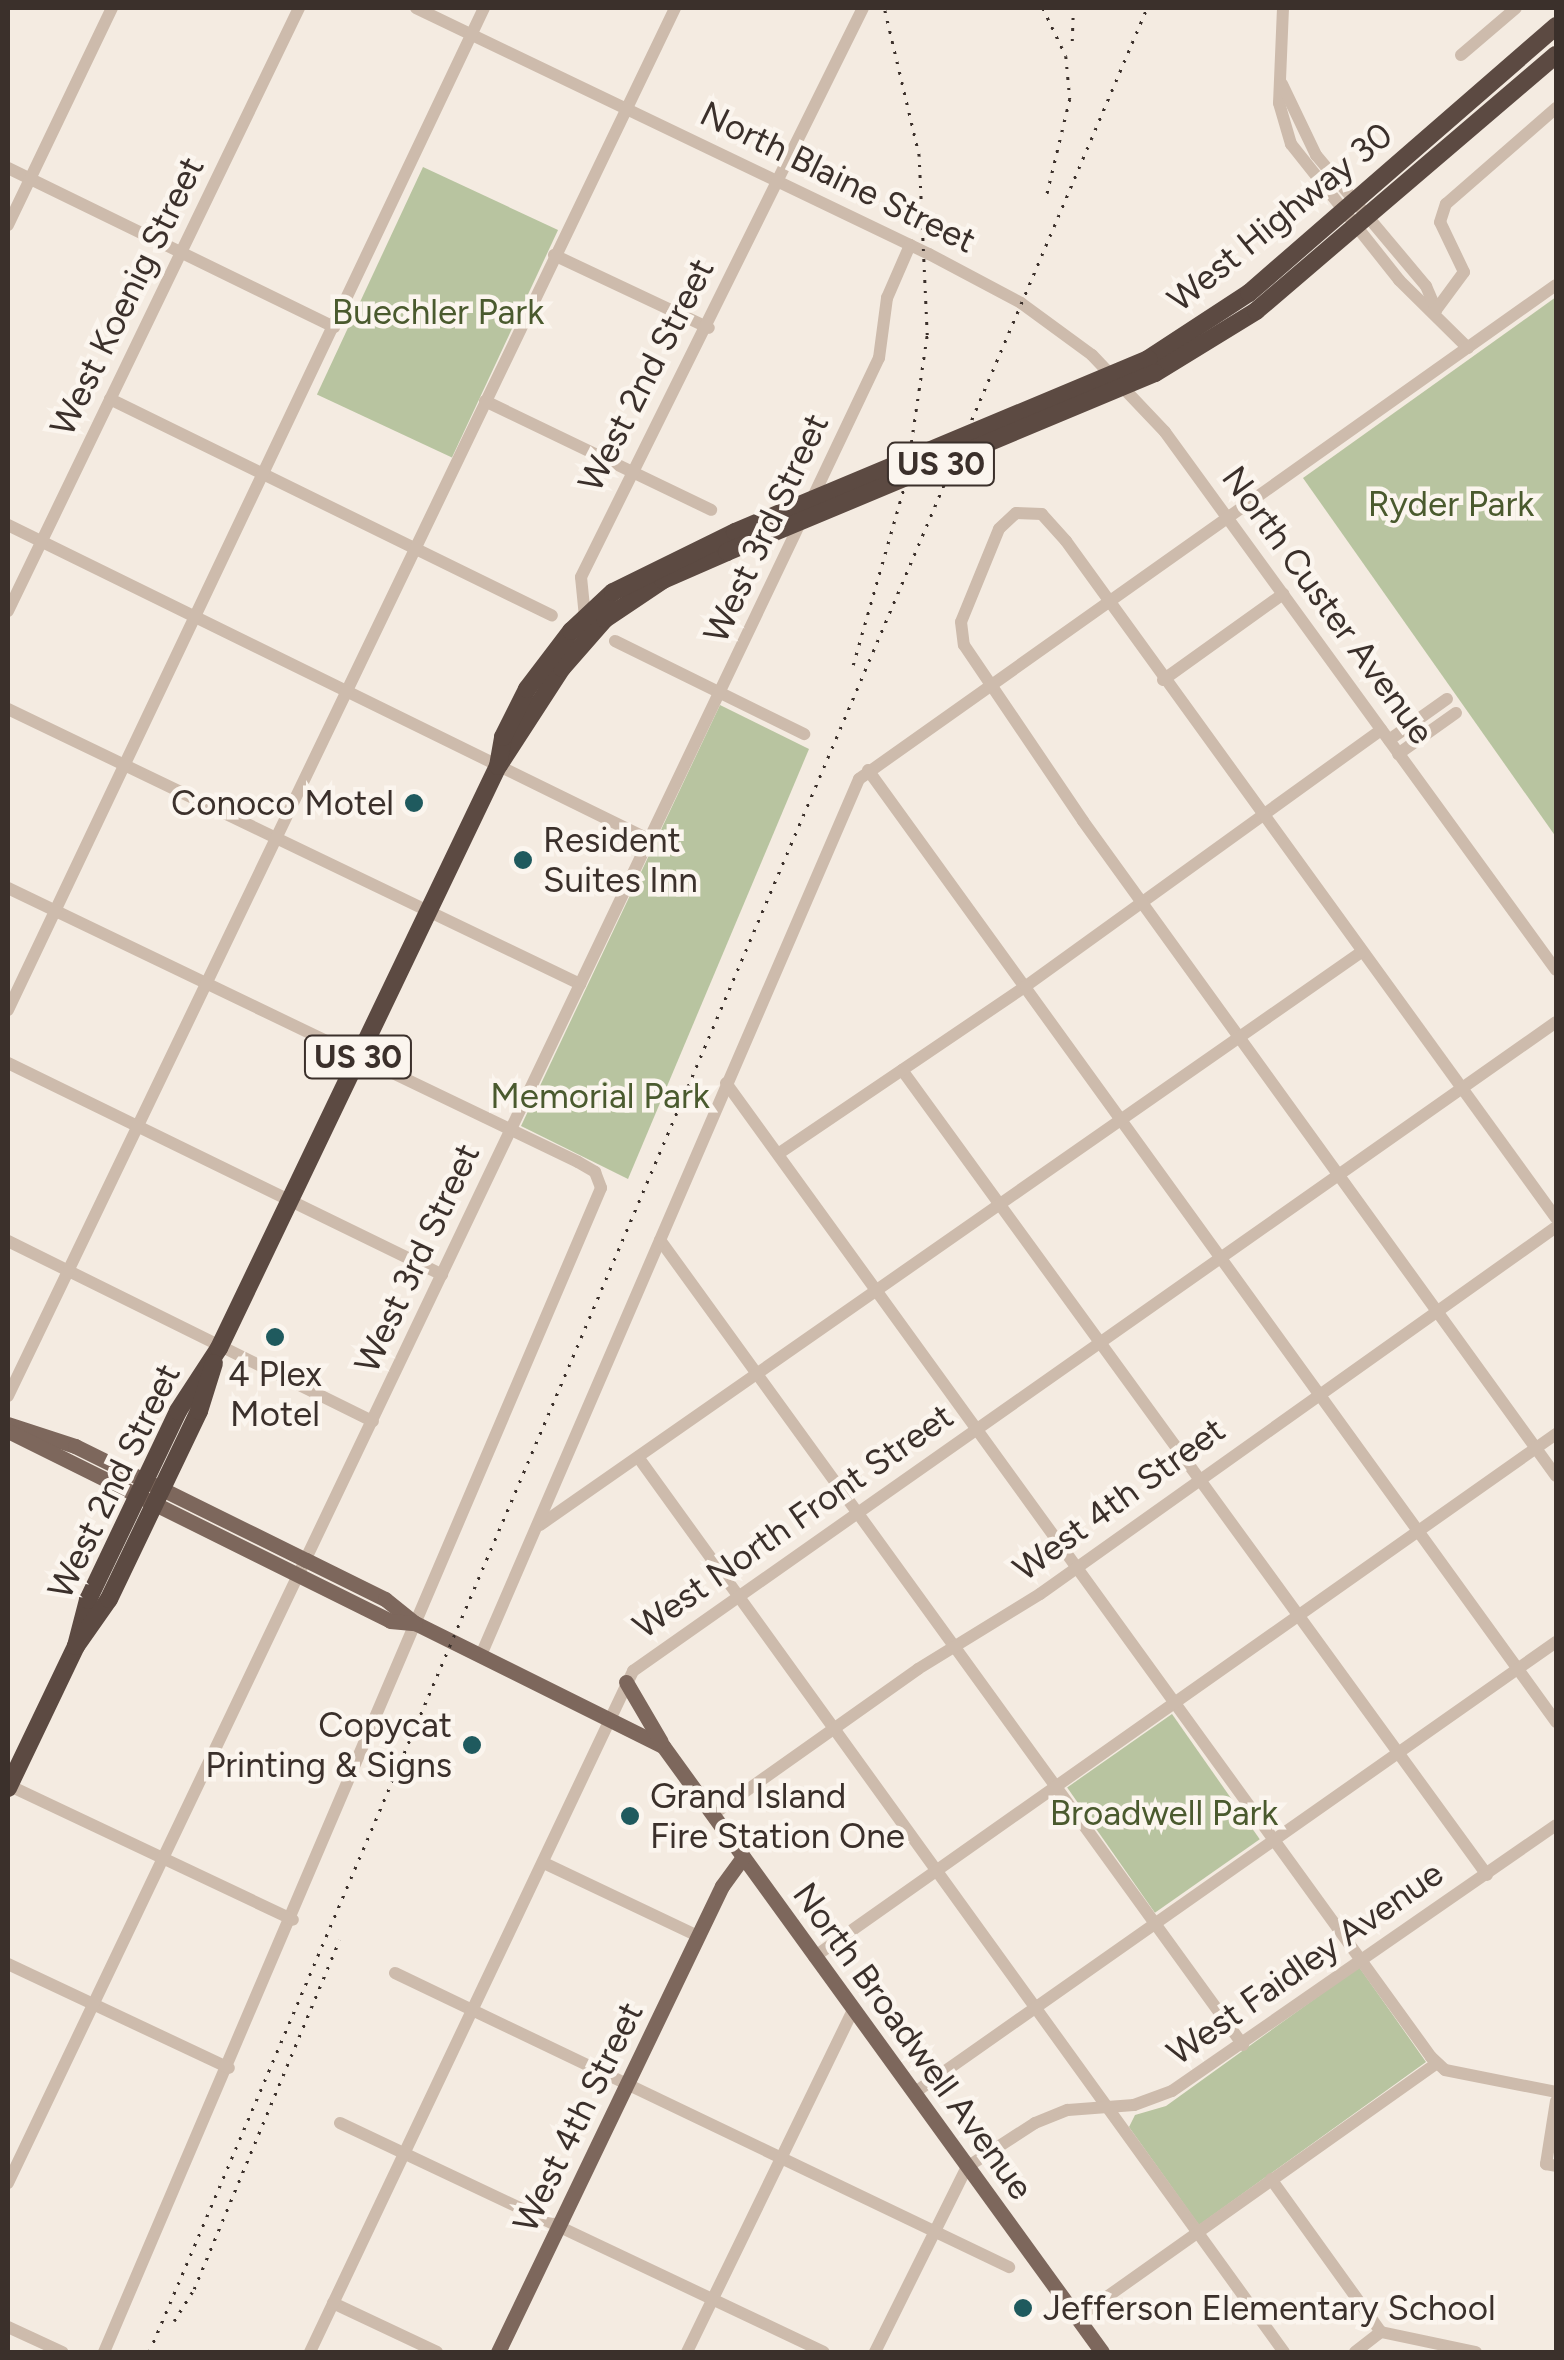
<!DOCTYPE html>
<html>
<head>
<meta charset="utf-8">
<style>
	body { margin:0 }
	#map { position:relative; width:1564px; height:2360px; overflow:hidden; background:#f4ebe1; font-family:Figtree,sans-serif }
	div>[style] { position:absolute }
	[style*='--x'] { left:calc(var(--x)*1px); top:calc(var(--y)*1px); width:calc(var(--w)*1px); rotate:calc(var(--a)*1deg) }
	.green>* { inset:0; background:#b8c4a0; transform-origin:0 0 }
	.minor>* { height:12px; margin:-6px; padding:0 6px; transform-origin:6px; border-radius:6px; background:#cdbbac }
	.major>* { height:15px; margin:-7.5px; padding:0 7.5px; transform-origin:7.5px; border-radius:7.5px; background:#7d675c }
	.highway>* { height:18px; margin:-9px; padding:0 9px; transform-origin:9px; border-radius:9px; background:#5c4a42 }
	.rail>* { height:2.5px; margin-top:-1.25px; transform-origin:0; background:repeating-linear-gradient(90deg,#3b302b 0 2.5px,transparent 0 10.5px) }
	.highway-bridge>* { height:18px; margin:-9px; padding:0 9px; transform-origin:9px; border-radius:9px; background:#5c4a42 }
	.dots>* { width:28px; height:28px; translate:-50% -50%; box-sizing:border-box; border:5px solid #fbf5ee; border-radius:50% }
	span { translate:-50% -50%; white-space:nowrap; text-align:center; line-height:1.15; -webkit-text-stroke:9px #fbf5ee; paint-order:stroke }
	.shield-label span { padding:2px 8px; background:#fbf5ee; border:2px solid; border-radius:8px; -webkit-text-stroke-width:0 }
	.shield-label { font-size:32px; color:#3b302b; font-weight:700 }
	.street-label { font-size:35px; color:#3b302b }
	.park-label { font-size:35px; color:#4a5a2e }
	.poi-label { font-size:35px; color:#3b302b }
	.right { translate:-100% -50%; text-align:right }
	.left { translate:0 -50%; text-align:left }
	.frame { position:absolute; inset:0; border:10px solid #3b302b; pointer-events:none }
</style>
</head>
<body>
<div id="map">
	<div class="green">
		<div style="left:423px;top:167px;width:149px;height:251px;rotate:25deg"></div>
		<div style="clip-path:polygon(1556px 297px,1556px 837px,1303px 478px)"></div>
		<div style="clip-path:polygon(720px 705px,809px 749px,628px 1179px,521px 1126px)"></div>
		<div style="left:1172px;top:1714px;width:153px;height:128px;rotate:55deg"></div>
		<div style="clip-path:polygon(1359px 1967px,1426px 2062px,1199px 2225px,1129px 2127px,1135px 2115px,1166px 2106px)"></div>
	</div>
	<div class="minor">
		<div style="--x:416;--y:8;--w:569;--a:25.62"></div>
		<div style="--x:929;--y:254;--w:104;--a:28"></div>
		<div style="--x:1021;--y:303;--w:88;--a:36.2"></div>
		<div style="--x:1092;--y:355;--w:106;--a:46.5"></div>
		<div style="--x:1165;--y:432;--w:665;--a:53.99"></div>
		<div style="--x:1283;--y:8;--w:95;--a:92.4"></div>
		<div style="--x:1279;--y:103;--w:43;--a:73.7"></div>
		<div style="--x:1291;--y:144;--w:174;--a:51.5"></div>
		<div style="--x:1399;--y:280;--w:97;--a:44.6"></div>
		<div style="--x:1461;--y:55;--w:72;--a:-40.5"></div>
		<div style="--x:1282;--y:84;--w:79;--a:64.4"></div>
		<div style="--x:1316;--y:155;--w:171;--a:50"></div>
		<div style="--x:1426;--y:286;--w:26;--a:67"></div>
		<div style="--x:8;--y:168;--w:363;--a:26"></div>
		<div style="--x:8;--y:225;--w:241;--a:-64.4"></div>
		<div style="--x:554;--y:255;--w:171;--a:25.2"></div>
		<div style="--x:1436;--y:310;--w:47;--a:-53.6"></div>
		<div style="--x:1464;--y:272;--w:55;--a:-115.6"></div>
		<div style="--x:1440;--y:222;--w:19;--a:-72"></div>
		<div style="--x:1446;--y:204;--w:146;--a:-41.1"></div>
		<div style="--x:110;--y:399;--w:492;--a:26.1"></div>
		<div style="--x:485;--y:401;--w:251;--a:25.7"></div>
		<div style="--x:811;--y:501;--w:158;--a:-64.6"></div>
		<div style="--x:879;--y:358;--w:61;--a:-82.4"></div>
		<div style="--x:887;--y:298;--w:58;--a:-66.5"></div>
		<div style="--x:8;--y:525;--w:715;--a:26.14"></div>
		<div style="--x:8;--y:611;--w:670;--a:-64.24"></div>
		<div style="--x:585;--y:617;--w:40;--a:-95.7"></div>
		<div style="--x:581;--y:577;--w:635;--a:-63.64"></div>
		<div style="--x:615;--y:641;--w:211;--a:26.2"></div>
		<div style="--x:1163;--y:680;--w:148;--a:-35.6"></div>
		<div style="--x:8;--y:709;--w:635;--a:25.68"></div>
		<div style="--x:1389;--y:740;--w:71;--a:-35.3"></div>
		<div style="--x:1398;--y:754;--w:71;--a:-35.3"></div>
		<div style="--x:868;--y:770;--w:1175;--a:54.14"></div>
		<div style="--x:8;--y:888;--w:632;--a:25.67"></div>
		<div style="--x:578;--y:1162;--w:20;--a:30"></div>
		<div style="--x:595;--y:1172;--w:17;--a:69"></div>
		<div style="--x:601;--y:1188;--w:1266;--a:113.12"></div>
		<div style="--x:8;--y:1010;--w:1109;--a:-64.59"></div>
		<div style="--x:8;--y:1063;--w:483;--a:26"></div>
		<div style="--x:902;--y:1070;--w:995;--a:53.99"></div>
		<div style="--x:726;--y:1083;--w:1202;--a:54.1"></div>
		<div style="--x:1431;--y:2057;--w:19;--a:43"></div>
		<div style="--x:1445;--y:2070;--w:113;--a:11.2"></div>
		<div style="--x:778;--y:1154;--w:300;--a:-34.1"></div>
		<div style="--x:1026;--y:986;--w:438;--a:-35.8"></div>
		<div style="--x:1556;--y:1218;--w:836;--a:-125.9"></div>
		<div style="--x:1066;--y:541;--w:36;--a:-132"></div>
		<div style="--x:1042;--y:514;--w:26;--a:-178"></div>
		<div style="--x:1016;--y:513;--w:23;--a:137"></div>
		<div style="--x:999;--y:529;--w:100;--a:112.2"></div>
		<div style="--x:961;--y:622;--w:23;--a:83"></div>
		<div style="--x:964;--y:645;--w:212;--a:55.9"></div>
		<div style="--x:1083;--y:821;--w:808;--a:54.17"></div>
		<div style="--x:660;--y:1240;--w:994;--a:54.09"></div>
		<div style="--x:8;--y:1241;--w:407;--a:26.3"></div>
		<div style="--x:8;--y:1396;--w:1540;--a:-64.33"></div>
		<div style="--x:638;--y:1457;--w:1104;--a:54.18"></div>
		<div style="--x:540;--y:1525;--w:1000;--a:-34.9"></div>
		<div style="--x:481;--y:1655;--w:954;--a:-66.66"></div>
		<div style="--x:859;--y:779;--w:854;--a:-35.33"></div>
		<div style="--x:8;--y:1785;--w:315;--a:25.3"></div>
		<div style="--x:712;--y:1815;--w:252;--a:-35.3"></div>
		<div style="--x:918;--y:1669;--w:143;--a:-31.6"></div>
		<div style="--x:1040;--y:1594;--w:633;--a:-35.42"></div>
		<div style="--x:544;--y:1863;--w:170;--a:25.4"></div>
		<div style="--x:814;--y:1957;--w:908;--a:-35.18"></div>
		<div style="--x:8;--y:1964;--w:244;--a:25.2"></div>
		<div style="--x:395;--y:1973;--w:681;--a:25.59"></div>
		<div style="--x:914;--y:2093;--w:785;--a:-35.09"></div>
		<div style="--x:1556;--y:2101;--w:64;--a:99"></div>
		<div style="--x:1546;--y:2164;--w:10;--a:11"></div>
		<div style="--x:340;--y:2123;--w:535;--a:25.32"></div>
		<div style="--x:1271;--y:2179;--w:188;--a:54.3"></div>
		<div style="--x:1381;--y:2332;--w:97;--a:11.9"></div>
		<div style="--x:8;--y:2183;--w:1844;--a:-64.49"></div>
		<div style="--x:333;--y:2303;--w:115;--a:25.2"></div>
		<div style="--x:1077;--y:2318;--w:441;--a:-35.3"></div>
		<div style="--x:8;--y:2327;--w:60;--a:24.8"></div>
		<div style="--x:310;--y:2352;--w:754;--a:-64.62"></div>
		<div style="--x:633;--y:1671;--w:1128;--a:-35.11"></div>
		<div style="--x:687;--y:2352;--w:380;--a:-64.1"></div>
		<div style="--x:875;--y:2352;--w:207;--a:-63.6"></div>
		<div style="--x:967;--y:2167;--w:81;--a:-32.9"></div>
		<div style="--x:1035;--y:2123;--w:35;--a:-22"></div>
		<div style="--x:1068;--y:2110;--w:66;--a:-4.3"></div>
		<div style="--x:1134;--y:2105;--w:40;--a:-20.2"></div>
		<div style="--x:1172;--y:2091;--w:467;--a:-34.7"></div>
		<div style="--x:1355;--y:2352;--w:33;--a:-38"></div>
	</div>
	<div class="major">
		<div style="--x:8;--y:1424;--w:71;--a:18.2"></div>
		<div style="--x:75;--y:1446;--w:258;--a:26.3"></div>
		<div style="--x:306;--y:1560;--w:88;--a:26.3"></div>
		<div style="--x:385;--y:1599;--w:38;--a:39"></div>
		<div style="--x:415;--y:1623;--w:277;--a:26.4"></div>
		<div style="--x:663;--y:1746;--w:748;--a:54.08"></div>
		<div style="--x:8;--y:1431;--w:427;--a:26.4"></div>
		<div style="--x:390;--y:1621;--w:25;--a:5"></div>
		<div style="--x:626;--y:1682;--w:69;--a:59.7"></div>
		<div style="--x:498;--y:2352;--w:517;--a:-64.33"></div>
		<div style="--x:722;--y:1886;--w:36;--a:-54"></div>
	</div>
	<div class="highway">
		<div style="--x:1148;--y:359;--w:121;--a:-33.2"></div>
		<div style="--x:1249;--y:293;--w:407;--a:-41"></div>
		<div style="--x:1155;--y:373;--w:119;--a:-31.5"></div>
		<div style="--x:1256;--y:311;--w:394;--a:-40.5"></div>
		<div style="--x:499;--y:765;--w:116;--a:-57"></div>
		<div style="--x:562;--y:668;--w:65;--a:-48.7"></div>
		<div style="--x:605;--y:619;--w:70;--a:-33.9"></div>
		<div style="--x:663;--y:580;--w:70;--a:-23.6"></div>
		<div style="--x:76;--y:1646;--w:48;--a:-75.4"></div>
		<div style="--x:88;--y:1600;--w:209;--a:-64.5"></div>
		<div style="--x:178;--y:1411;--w:75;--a:-56.9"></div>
		<div style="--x:219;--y:1348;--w:645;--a:-64.39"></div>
		<div style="--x:498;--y:766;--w:29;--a:-80"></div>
		<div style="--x:503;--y:737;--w:54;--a:-63.4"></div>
		<div style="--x:527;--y:689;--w:73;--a:-52.8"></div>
		<div style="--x:571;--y:631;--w:57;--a:-42.9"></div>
		<div style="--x:613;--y:592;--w:136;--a:-26.2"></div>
		<div style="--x:8;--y:1788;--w:157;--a:-64.4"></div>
		<div style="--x:76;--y:1646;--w:57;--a:-54.9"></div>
		<div style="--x:109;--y:1599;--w:208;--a:-64.4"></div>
		<div style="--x:199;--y:1411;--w:50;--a:-72.6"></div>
	</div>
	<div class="rail">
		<div style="--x:1043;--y:8;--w:53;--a:64.4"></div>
		<div style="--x:1066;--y:56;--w:43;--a:84.7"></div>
		<div style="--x:1070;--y:99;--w:99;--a:103.5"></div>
		<div style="--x:1072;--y:41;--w:33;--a:-88"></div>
		<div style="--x:853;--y:665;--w:188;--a:-74"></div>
		<div style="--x:905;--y:484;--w:151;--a:-81.6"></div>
		<div style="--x:927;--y:335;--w:179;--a:-92.6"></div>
		<div style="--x:919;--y:156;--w:152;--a:-103.3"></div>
		<div style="--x:174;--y:2321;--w:38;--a:-58"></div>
		<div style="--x:194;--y:2289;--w:378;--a:-67.4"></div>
		<div style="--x:149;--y:2352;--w:2548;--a:-66.94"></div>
	</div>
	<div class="highway-bridge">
		<div style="--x:735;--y:532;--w:448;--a:-22.7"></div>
		<div style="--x:727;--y:552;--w:464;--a:-22.7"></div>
	</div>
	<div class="dots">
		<div style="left:414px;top:803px;background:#1f5a5e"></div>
		<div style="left:523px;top:860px;background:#1f5a5e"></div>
		<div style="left:275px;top:1337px;background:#1f5a5e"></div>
		<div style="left:472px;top:1745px;background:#1f5a5e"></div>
		<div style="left:630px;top:1816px;background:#1f5a5e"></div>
		<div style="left:1023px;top:2308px;background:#1f5a5e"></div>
	</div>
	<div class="shield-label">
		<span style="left:941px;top:464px">US 30</span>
		<span style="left:358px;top:1057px">US 30</span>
	</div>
	<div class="street-label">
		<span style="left:838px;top:177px;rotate:26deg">North Blaine Street</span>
		<span style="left:1280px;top:217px;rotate:-39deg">West Highway 30</span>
		<span style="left:127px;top:296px;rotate:-64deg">West Koenig Street</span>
		<span style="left:646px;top:375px;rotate:-63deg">West 2nd Street</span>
		<span style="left:766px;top:528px;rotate:-65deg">West 3rd Street</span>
		<span style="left:1328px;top:605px;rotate:54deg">North Custer Avenue</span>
		<span style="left:417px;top:1258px;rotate:-65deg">West 3rd Street</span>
		<span style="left:114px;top:1481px;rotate:-64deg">West 2nd Street</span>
		<span style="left:1119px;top:1499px;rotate:-36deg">West 4th Street</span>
		<span style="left:793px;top:1521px;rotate:-35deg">West North Front Street</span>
		<span style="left:1305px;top:1963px;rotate:-35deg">West Faidley Avenue</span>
		<span style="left:913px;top:2041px;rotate:54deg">North Broadwell Avenue</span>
		<span style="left:578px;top:2117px;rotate:-64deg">West 4th Street</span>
	</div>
	<div class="park-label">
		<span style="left:438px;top:312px">Buechler Park</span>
		<span style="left:1451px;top:504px">Ryder Park</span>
		<span style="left:600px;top:1096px">Memorial Park</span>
		<span style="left:1164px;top:1813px">Broadwell Park</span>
	</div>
	<div class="poi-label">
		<span class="right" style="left:394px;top:803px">Conoco Motel</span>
		<span class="left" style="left:543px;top:860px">Resident<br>Suites Inn</span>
		<span style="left:275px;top:1394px">4 Plex<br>Motel</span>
		<span class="right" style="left:452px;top:1745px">Copycat<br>Printing &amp; Signs</span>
		<span class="left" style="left:650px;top:1816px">Grand Island<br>Fire Station One</span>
		<span class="left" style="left:1043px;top:2308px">Jefferson Elementary School</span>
	</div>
	<div class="frame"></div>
</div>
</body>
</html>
